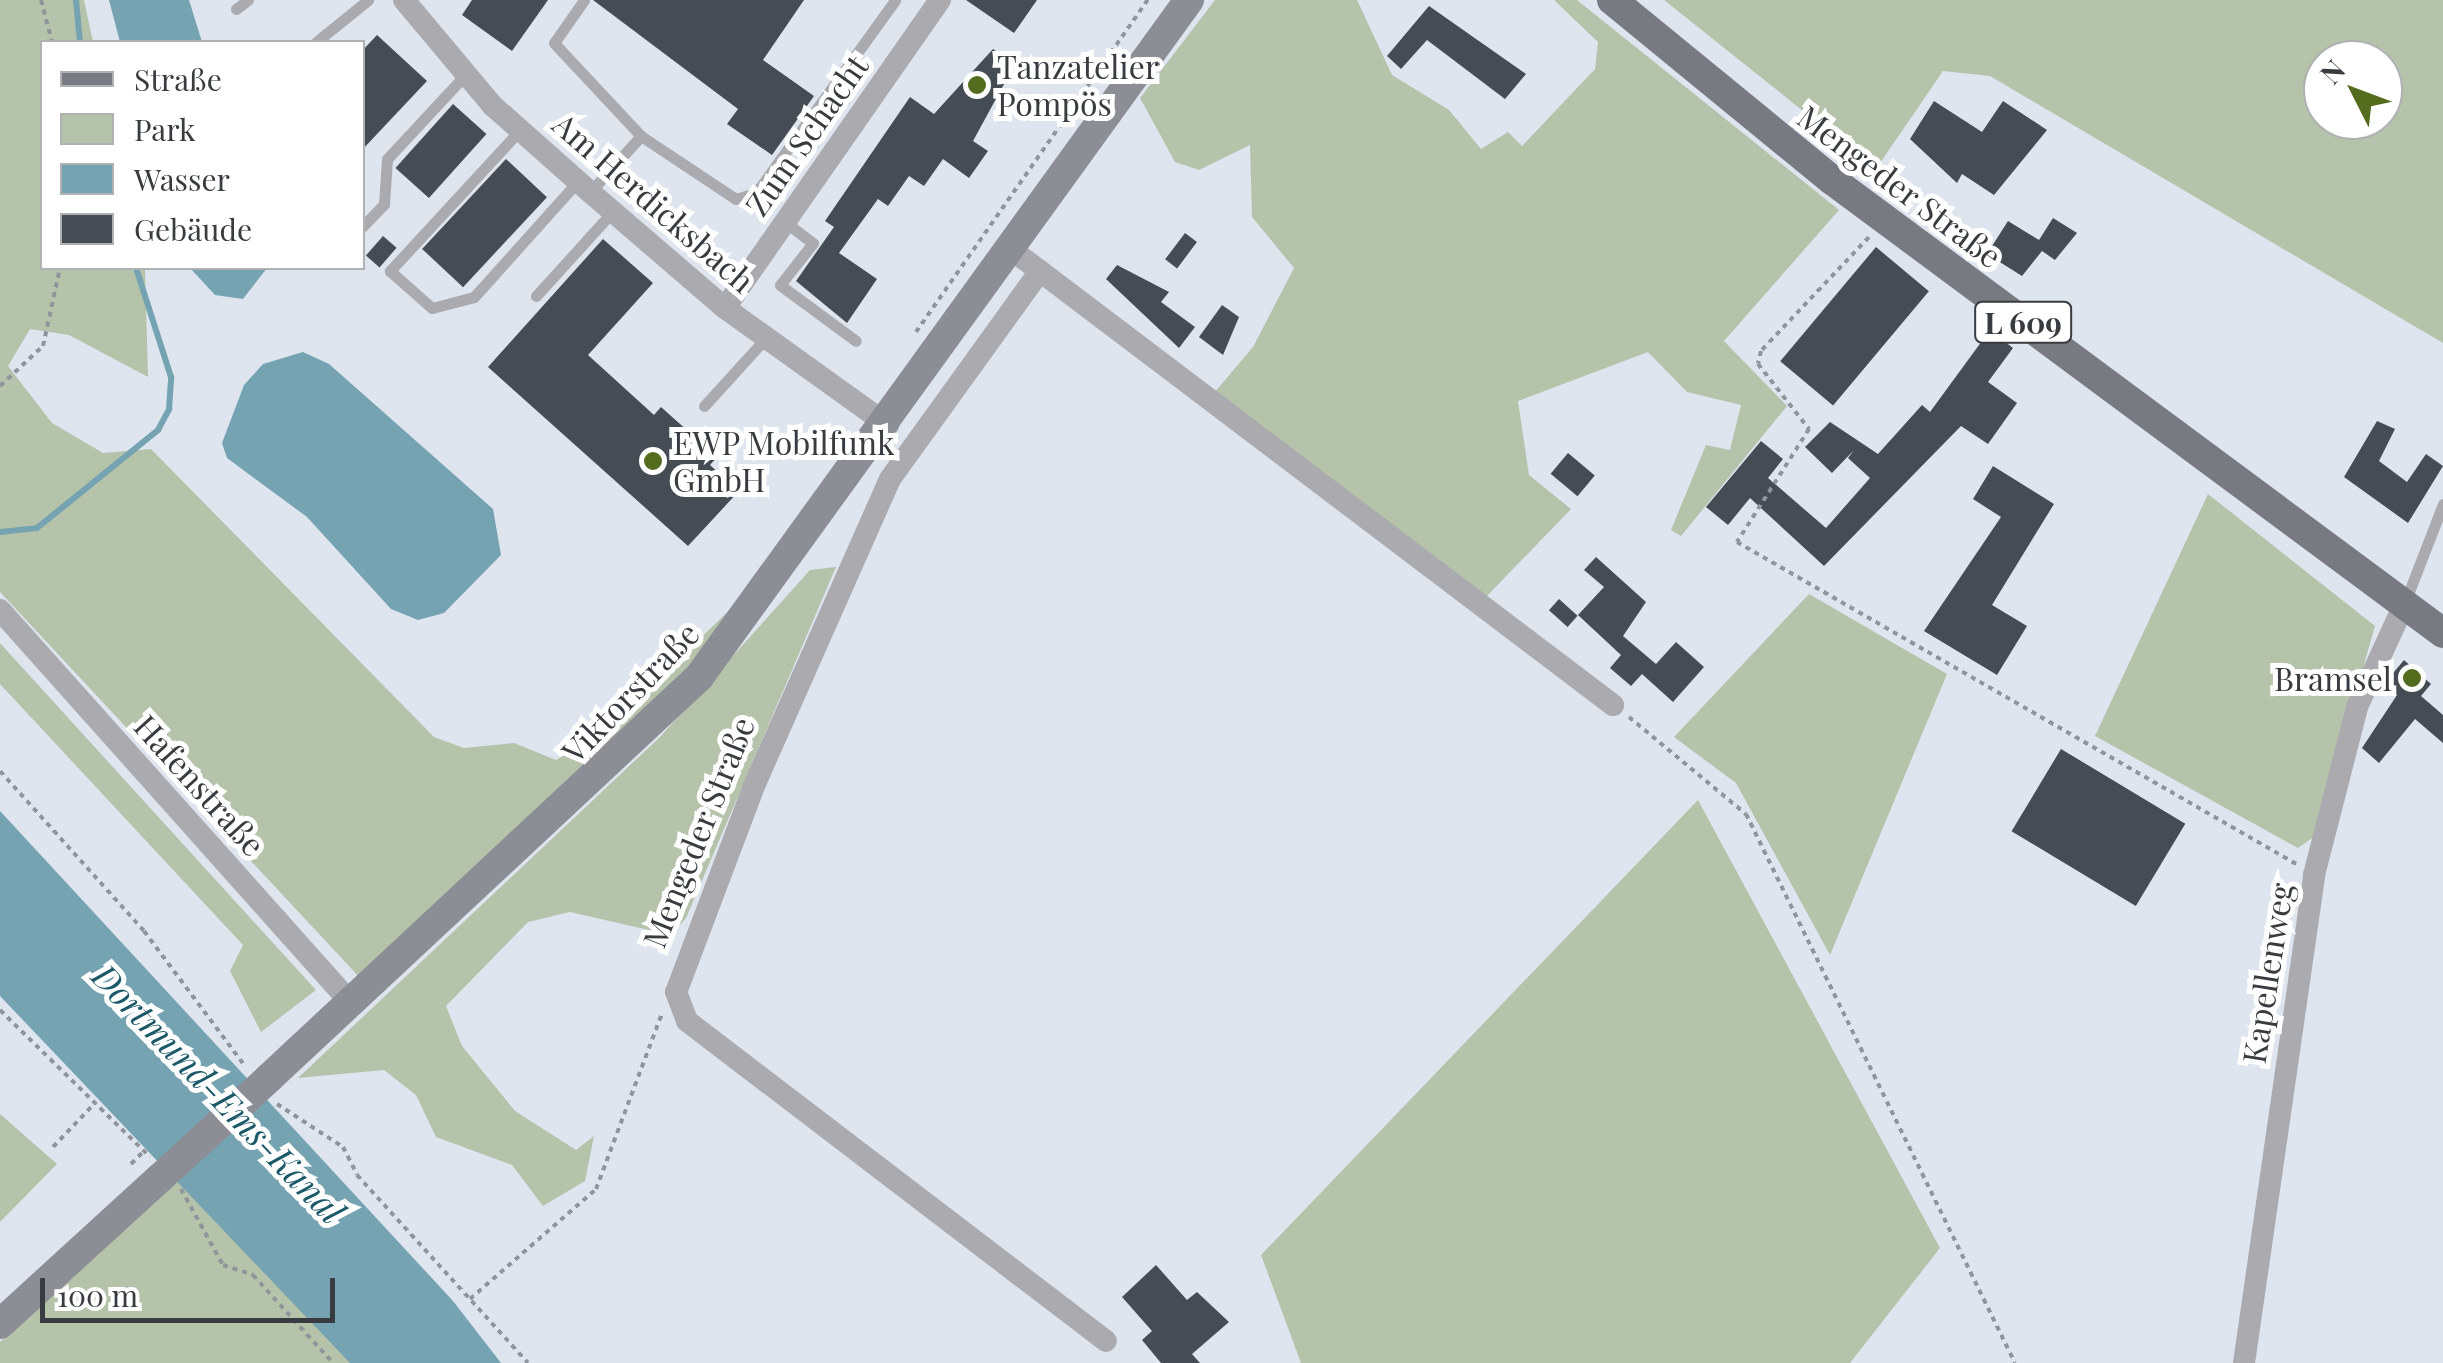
<!DOCTYPE html>
<html>
<head>
<meta charset="utf-8">
<style>
	body { margin:0 }
	#map { position:relative; width:2443px; height:1363px; overflow:hidden; background:#dee5ef; font-family:"Playfair Display",serif }
	div>[style] { position:absolute }
	[style*='--x'] { left:calc(var(--x)*1px); top:calc(var(--y)*1px); width:calc(var(--w)*1px); rotate:calc(var(--a)*1deg) }
	.green>* { inset:0; background:#b5c3ab }
	.water>* { inset:0; background:#75a3b1 }
	.stream>* { height:6px; margin:-3px; padding:0 3px; transform-origin:3px; border-radius:3px; background:#75a3b1 }
	.building>* { inset:0; background:#464c54; transform-origin:0 0 }
	.path>* { height:4px; margin-top:-2px; transform-origin:0; background:repeating-linear-gradient(90deg,#90959c 0 5px,transparent 0 10px) }
	.lane>* { height:11px; margin:-5.5px; padding:0 5.5px; transform-origin:5.5px; border-radius:5.5px; background:#aaaaaf }
	.street>* { height:22px; margin:-11px; padding:0 11px; transform-origin:11px; border-radius:11px; background:#aaaaaf }
	.secondary>* { height:30px; margin:-15px; padding:0 15px; transform-origin:15px; border-radius:15px; background:#8d8d95 }
	.primary>* { height:30px; margin:-15px; padding:0 15px; transform-origin:15px; border-radius:15px; background:#797982 }
	.secondary-bridge>* { height:30px; margin:-15px; padding:0 15px; transform-origin:15px; border-radius:15px; background:#8d8d95 }
	.dots>* { width:28px; height:28px; translate:-50% -50%; box-sizing:border-box; border:5px solid #fff; border-radius:50% }
	span { translate:-50% -50%; white-space:nowrap; text-align:center; line-height:1.15; -webkit-text-stroke:10px #fff; paint-order:stroke }
	.shield-label span { padding:2px 8px; background:#fff; border:2px solid; border-radius:8px; -webkit-text-stroke-width:0 }
	.shield-label { font-size:30px; color:#383b3f; font-weight:700 }
	.poi-label { font-size:32px; color:#383b3f }
	.left { translate:0 -50%; text-align:left }
	.right { translate:-100% -50%; text-align:right }
	.street-label { font-size:32px; color:#383b3f }
	.water-label { font-size:35px; color:#1b5969; font-style:italic }
	.legend { position:absolute; left:40px; top:40px; width:325px; height:230px; box-sizing:border-box; background:#fff; border:2px solid #afb1b2; margin:0; padding:12px 18px; list-style:none; font-size:30px; color:#383b3f }
	.legend li { display:flex; align-items:center; gap:20px; height:50px }
	.legend b { width:50px; border:2px solid #afb1b2 }
	.north { position:absolute; left:2303px; top:40px; width:100px; height:100px; box-sizing:border-box; background:#fff; border:2px solid #afb1b2; border-radius:50%; rotate:312deg; font-size:28px; font-weight:700; line-height:40px; text-align:center; color:#383b3f }
	.north::after { content:''; display:block; margin:auto; width:35px; height:45px; background:#536c1d; clip-path:polygon(50% 0,100% 100%,50% 72%,0 100%) }
	.scale { position:absolute; left:40px; top:1278px; width:295px; height:45px; box-sizing:border-box; border:5px solid #383b3f; border-top:0; padding-left:12px; font-size:30px; line-height:35px; white-space:nowrap; color:#383b3f; -webkit-text-stroke:8px #fff; paint-order:stroke }
</style>
</head>
<body>
<div id="map">
	<div class="green">
		<div style="clip-path:polygon(0 0,84px 0,93px 42px,42px 42px,42px 268px,145px 268px,148px 377px,69px 335px,30px 329px,8px 366px,52px 423px,103px 453px,151px 449px,434px 737px,464px 748px,514px 743px,556px 760px,605px 731px,750px 590px,694px 669px,362px 980px,0 592px)"></div>
		<div style="clip-path:polygon(1215px 0,1357px 0,1392px 75px,1449px 110px,1481px 149px,1508px 132px,1522px 146px,1595px 69px,1598px 42px,1554px 0,1577px 0,1839px 210px,1724px 341px,1787px 406px,1681px 536px,1671px 530px,1706px 445px,1730px 450px,1741px 405px,1687px 392px,1648px 352px,1518px 401px,1529px 475px,1571px 509px,1486px 597px,1214px 393px,1253px 347px,1294px 268px,1252px 217px,1250px 145px,1199px 170px,1175px 162px,1140px 98px)"></div>
		<div style="clip-path:polygon(evenodd,1664px 0,2443px 0,2443px 343px,1990px 76px,1943px 71px,1876px 169px,1664px 0,2323px 60px,2383px 60px,2383px 120px,2323px 120px,2323px 60px)"></div>
		<div style="clip-path:polygon(2208px 494px,2375px 626px,2315px 836px,2298px 848px,2095px 736px)"></div>
		<div style="clip-path:polygon(836px 567px,686px 918px,671px 935px,570px 912px,528px 922px,446px 1006px,462px 1046px,515px 1111px,576px 1150px,594px 1136px,585px 1181px,543px 1206px,512px 1165px,436px 1137px,416px 1095px,384px 1070px,298px 1078px,660px 737px,810px 570px)"></div>
		<div style="clip-path:polygon(1809px 594px,1947px 674px,1830px 955px,1736px 783px,1674px 737px)"></div>
		<div style="clip-path:polygon(0 643px,30px 676px,316px 990px,261px 1032px,230px 971px,243px 945px,0 684px)"></div>
		<div style="clip-path:polygon(1698px 800px,1940px 1248px,1850px 1363px,1301px 1363px,1261px 1255px)"></div>
		<div style="clip-path:polygon(0 1114px,57px 1164px,0 1222px)"></div>
		<div style="clip-path:polygon(182px 1177px,350px 1363px,0 1363px,0 1342px)"></div>
	</div>
	<div class="water">
		<div style="clip-path:polygon(109px 0,189px 0,202px 42px,120px 42px)"></div>
		<div style="clip-path:polygon(190px 268px,267px 268px,243px 299px,215px 295px)"></div>
		<div style="clip-path:polygon(303px 352px,329px 364px,493px 509px,501px 555px,444px 613px,418px 620px,391px 609px,307px 517px,227px 458px,222px 443px,244px 385px,263px 364px)"></div>
		<div style="clip-path:polygon(0 811px,453px 1301px,501px 1363px,350px 1363px,0 996px)"></div>
	</div>
	<div class="stream">
		<div style="--x:76;--y:0;--w:42;--a:84.6"></div>
		<div style="--x:0;--y:532;--w:37;--a:-6"></div>
		<div style="--x:37;--y:528;--w:156;--a:-39"></div>
		<div style="--x:158;--y:430;--w:24;--a:-62"></div>
		<div style="--x:169;--y:409;--w:32;--a:-86"></div>
		<div style="--x:171;--y:377;--w:114;--a:-107.8"></div>
	</div>
	<div class="building">
		<div style="clip-path:polygon(472px 0,548px 0,512px 51px,462px 15px)"></div>
		<div style="clip-path:polygon(593px 0,804px 0,763px 60px,814px 96px,772px 155px,727px 124px,738px 109px)"></div>
		<div style="clip-path:polygon(966px 0,1037px 0,1014px 33px)"></div>
		<div style="clip-path:polygon(1429px 6px,1526px 74px,1505px 99px,1427px 40px,1401px 69px,1387px 56px)"></div>
		<div style="clip-path:polygon(377px 35px,427px 81px,362px 150px,362px 51px)"></div>
		<div style="clip-path:polygon(993px 49px,1015px 64px,973px 141px,988px 151px,969px 178px,943px 159px,924px 186px,909px 176px,888px 206px,878px 199px,839px 253px,877px 279px,847px 323px,796px 281px,834px 227px,825px 221px,910px 97px,934px 114px)"></div>
		<div style="clip-path:polygon(1934px 101px,1982px 132px,2003px 101px,2047px 130px,1994px 195px,1962px 174px,1957px 183px,1910px 139px)"></div>
		<div style="left:453px;top:104px;width:45px;height:86px;rotate:42deg"></div>
		<div style="left:506px;top:159px;width:56px;height:123px;rotate:43deg"></div>
		<div style="clip-path:polygon(2053px 218px,2077px 233px,2055px 260px,2042px 251px,2022px 276px,1987px 254px,2008px 221px,2039px 240px)"></div>
		<div style="left:1185px;top:233px;width:15px;height:33px;rotate:37deg"></div>
		<div style="left:383px;top:236px;width:18px;height:26px;rotate:41deg"></div>
		<div style="clip-path:polygon(603px 239px,653px 283px,588px 355px,654px 415px,661px 407px,717px 457px,710px 465px,739px 491px,688px 546px,488px 367px)"></div>
		<div style="left:1876px;top:247px;width:69px;height:149px;rotate:40deg"></div>
		<div style="clip-path:polygon(1117px 265px,1169px 292px,1161px 302px,1195px 327px,1179px 348px,1106px 279px)"></div>
		<div style="clip-path:polygon(1222px 305px,1239px 317px,1223px 355px,1199px 337px)"></div>
		<div style="clip-path:polygon(1990px 330px,2013px 348px,1988px 382px,2017px 403px,1988px 444px,1961px 426px,1824px 566px,1750px 498px,1728px 525px,1706px 507px,1761px 441px,1783px 459px,1768px 478px,1826px 528px,1870px 478px,1848px 458px,1854px 450px,1832px 473px,1805px 447px,1830px 422px,1878px 454px,1922px 405px,1930px 412px)"></div>
		<div style="clip-path:polygon(2377px 421px,2395px 429px,2379px 461px,2407px 482px,2426px 454px,2443px 466px,2408px 523px,2344px 477px)"></div>
		<div style="left:1568px;top:453px;width:35px;height:27px;rotate:40deg"></div>
		<div style="clip-path:polygon(1993px 466px,2054px 504px,1992px 605px,2027px 626px,1997px 675px,1924px 631px,2001px 517px,1973px 499px)"></div>
		<div style="clip-path:polygon(1596px 557px,1646px 602px,1623px 636px,1656px 664px,1676px 642px,1704px 667px,1673px 702px,1642px 674px,1631px 686px,1610px 668px,1621px 655px,1578px 615px,1604px 587px,1584px 570px)"></div>
		<div style="left:1559px;top:599px;width:25px;height:15px;rotate:42deg"></div>
		<div style="clip-path:polygon(2404px 660px,2431px 684px,2421px 696px,2443px 715px,2443px 743px,2415px 719px,2379px 763px,2362px 748px,2397px 695px,2384px 684px)"></div>
		<div style="left:2061px;top:749px;width:145px;height:96px;rotate:31deg"></div>
		<div style="clip-path:polygon(1156px 1265px,1187px 1300px,1197px 1292px,1229px 1322px,1192px 1354px,1200px 1363px,1161px 1363px,1142px 1340px,1152px 1331px,1122px 1297px)"></div>
	</div>
	<div class="path">
		<div style="--x:41;--y:0;--w:43;--a:75.3"></div>
		<div style="--x:1869;--y:237;--w:157;--a:133.5"></div>
		<div style="--x:1761;--y:351;--w:13;--a:103"></div>
		<div style="--x:1758;--y:364;--w:83;--a:51.9"></div>
		<div style="--x:1809;--y:429;--w:134;--a:122.5"></div>
		<div style="--x:1737;--y:542;--w:647;--a:29.93"></div>
		<div style="--x:916;--y:332;--w:405;--a:-55.1"></div>
		<div style="--x:0;--y:386;--w:59;--a:-42.9"></div>
		<div style="--x:43;--y:346;--w:80;--a:-77.7"></div>
		<div style="--x:1629;--y:717;--w:152;--a:39.7"></div>
		<div style="--x:1746;--y:814;--w:611;--a:63.9"></div>
		<div style="--x:0;--y:771;--w:215;--a:48"></div>
		<div style="--x:144;--y:931;--w:169;--a:53.2"></div>
		<div style="--x:0;--y:1010;--w:210;--a:44.4"></div>
		<div style="--x:277;--y:1104;--w:79;--a:33.1"></div>
		<div style="--x:343;--y:1147;--w:31;--a:63"></div>
		<div style="--x:357;--y:1175;--w:254;--a:47.7"></div>
		<div style="--x:53;--y:1147;--w:62;--a:-46.3"></div>
		<div style="--x:131;--y:1164;--w:18;--a:-45"></div>
		<div style="--x:181;--y:1189;--w:87;--a:61.1"></div>
		<div style="--x:223;--y:1265;--w:32;--a:18"></div>
		<div style="--x:253;--y:1275;--w:119;--a:47.7"></div>
		<div style="--x:470;--y:1299;--w:167;--a:-41.1"></div>
		<div style="--x:596;--y:1189;--w:188;--a:-69.4"></div>
	</div>
	<div class="lane">
		<div style="--x:584;--y:0;--w:52;--a:124.9"></div>
		<div style="--x:554;--y:43;--w:127;--a:46.9"></div>
		<div style="--x:236;--y:9;--w:15;--a:-37"></div>
		<div style="--x:316;--y:42;--w:67;--a:-38.9"></div>
		<div style="--x:520;--y:130;--w:192;--a:132.7"></div>
		<div style="--x:390;--y:271;--w:56;--a:41.4"></div>
		<div style="--x:432;--y:308;--w:43;--a:-14.7"></div>
		<div style="--x:474;--y:297;--w:156;--a:-48.1"></div>
		<div style="--x:590;--y:192;--w:76;--a:-47.7"></div>
		<div style="--x:641;--y:136;--w:114;--a:33.6"></div>
		<div style="--x:736;--y:199;--w:21;--a:-17"></div>
		<div style="--x:756;--y:193;--w:238;--a:-54.2"></div>
		<div style="--x:785;--y:222;--w:35;--a:37"></div>
		<div style="--x:813;--y:243;--w:53;--a:128.2"></div>
		<div style="--x:780;--y:285;--w:94;--a:36.4"></div>
		<div style="--x:362;--y:227;--w:32;--a:-46"></div>
		<div style="--x:384;--y:204;--w:45;--a:-86.2"></div>
		<div style="--x:387;--y:159;--w:115;--a:-47.1"></div>
		<div style="--x:536;--y:296;--w:115;--a:-47.8"></div>
		<div style="--x:704;--y:406;--w:91;--a:-47.7"></div>
		<div style="--x:2405;--y:602;--w:105;--a:-68.8"></div>
	</div>
	<div class="street">
		<div style="--x:404;--y:0;--w:138;--a:50"></div>
		<div style="--x:493;--y:106;--w:130;--a:41.6"></div>
		<div style="--x:590;--y:192;--w:178;--a:40.7"></div>
		<div style="--x:725;--y:308;--w:201;--a:35.7"></div>
		<div style="--x:1012;--y:250;--w:35;--a:37"></div>
		<div style="--x:1040;--y:271;--w:256;--a:125.8"></div>
		<div style="--x:890;--y:479;--w:336;--a:113.9"></div>
		<div style="--x:754;--y:786;--w:220;--a:110.7"></div>
		<div style="--x:676;--y:992;--w:31;--a:69"></div>
		<div style="--x:687;--y:1021;--w:527;--a:37.37"></div>
		<div style="--x:1040;--y:271;--w:719;--a:37.14"></div>
		<div style="--x:725;--y:308;--w:376;--a:-55.1"></div>
		<div style="--x:0;--y:610;--w:527;--a:48.23"></div>
		<div style="--x:2244;--y:1363;--w:493;--a:-81.8"></div>
		<div style="--x:2314;--y:875;--w:173;--a:-75.6"></div>
		<div style="--x:2357;--y:707;--w:112;--a:-65.3"></div>
	</div>
	<div class="secondary">
		<div style="--x:269;--y:1078;--w:588;--a:-43"></div>
		<div style="--x:699;--y:677;--w:836;--a:-54.1"></div>
		<div style="--x:0;--y:1324;--w:217;--a:-42.4"></div>
	</div>
	<div class="primary">
		<div style="--x:1612;--y:0;--w:284;--a:39.3"></div>
		<div style="--x:1832;--y:180;--w:761;--a:36.55"></div>
	</div>
	<div class="secondary-bridge">
		<div style="--x:160;--y:1178;--w:148;--a:-42.5"></div>
	</div>
	<div class="dots">
		<div style="left:977px;top:85px;background:#536c1d"></div>
		<div style="left:653px;top:461px;background:#536c1d"></div>
		<div style="left:2412px;top:678px;background:#536c1d"></div>
	</div>
	<div class="shield-label">
		<span style="left:2023px;top:322px">L 609</span>
	</div>
	<div class="poi-label">
		<span class="left" style="left:997px;top:85px">Tanzatelier<br>Pompös</span>
		<span class="left" style="left:673px;top:461px">EWP Mobilfunk<br>GmbH</span>
		<span class="right" style="left:2392px;top:678px">Bramsel</span>
	</div>
	<div class="street-label">
		<span style="left:806px;top:135px;rotate:-55deg">Zum Schacht</span>
		<span style="left:1900px;top:186px;rotate:37deg">Mengeder Straße</span>
		<span style="left:654px;top:202px;rotate:41deg">Am Herdicksbach</span>
		<span style="left:630px;top:692px;rotate:-46deg">Viktorstraße</span>
		<span style="left:200px;top:785px;rotate:48deg">Hafenstraße</span>
		<span style="left:698px;top:832px;rotate:-68deg">Mengeder Straße</span>
		<span style="left:2267px;top:973px;rotate:-81deg">Kapellenweg</span>
	</div>
	<div class="water-label">
		<span style="left:219px;top:1093px;rotate:46deg">Dortmund-Ems-Kanal</span>
	</div>
	<ul class="legend">
	<li><b style="height:12px;background:#797982"></b>Straße</li>
	<li><b style="height:28px;background:#b5c3ab"></b>Park</li>
	<li><b style="height:28px;background:#75a3b1"></b>Wasser</li>
	<li><b style="height:28px;background:#464c54"></b>Gebäude</li>
	</ul>
	<div class="north">N</div>
	<div class="scale">100 m</div>
</div>
</body>
</html>
